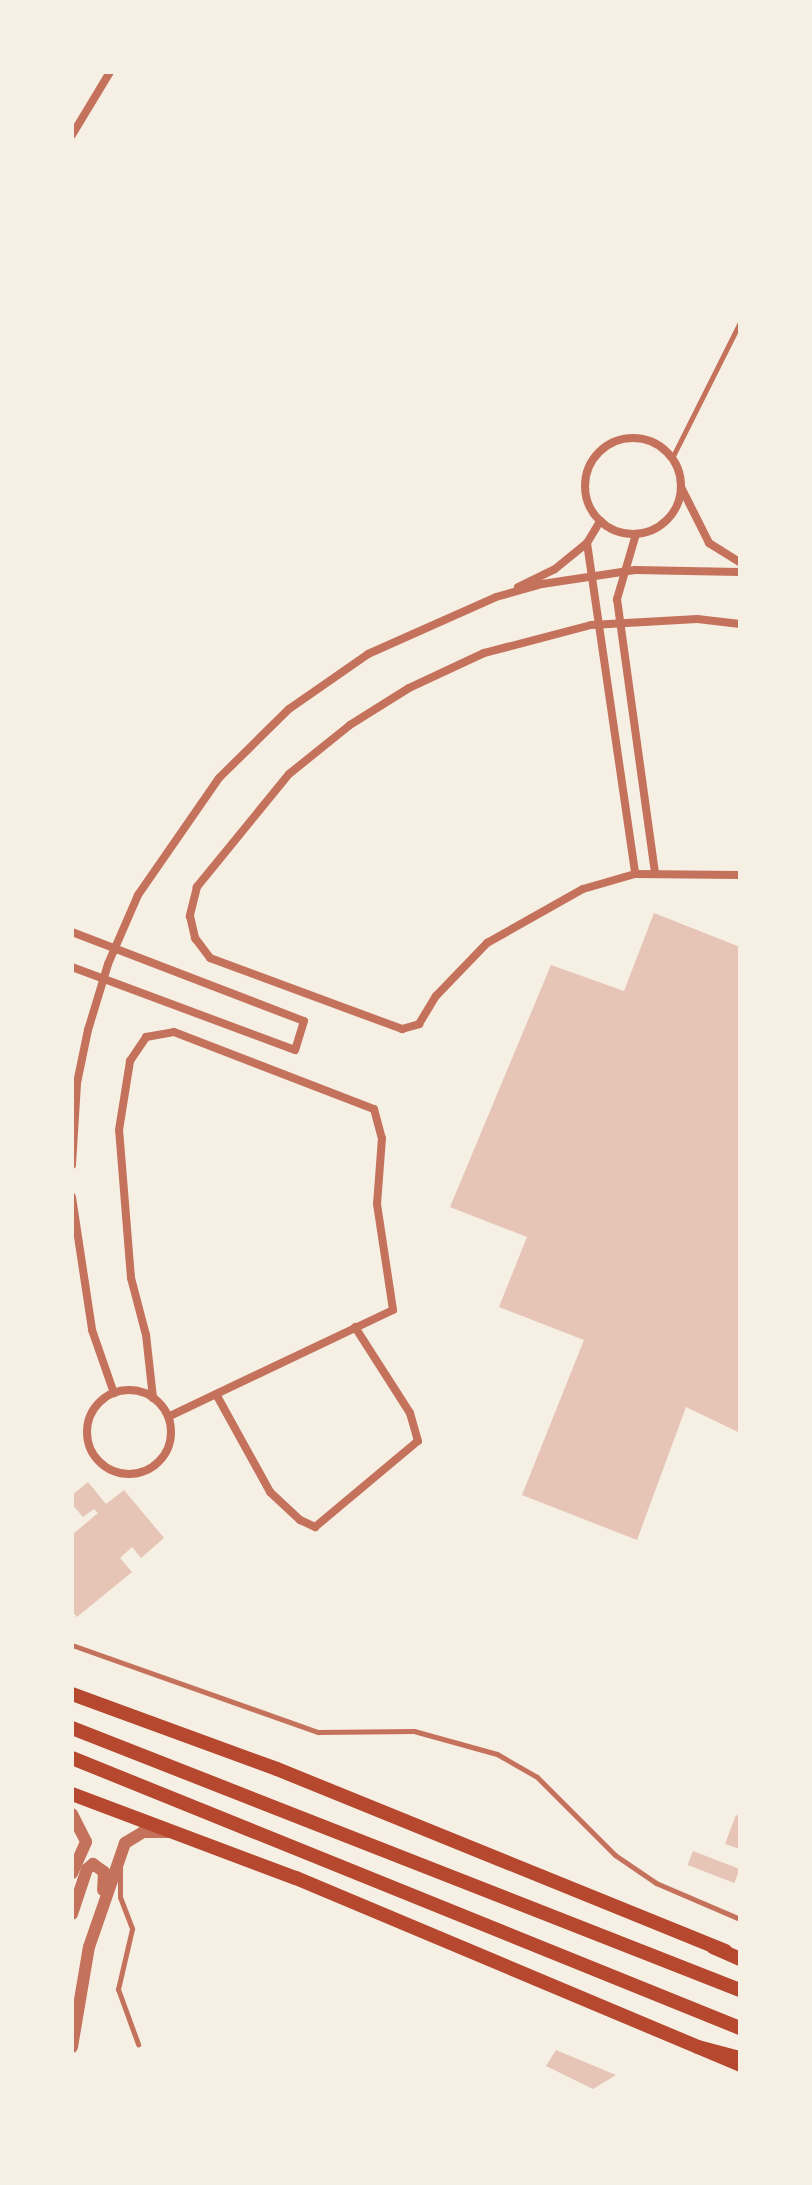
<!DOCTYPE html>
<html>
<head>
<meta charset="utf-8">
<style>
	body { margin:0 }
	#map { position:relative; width:812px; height:2185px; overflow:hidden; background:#f6efe4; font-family:"Space Grotesk",sans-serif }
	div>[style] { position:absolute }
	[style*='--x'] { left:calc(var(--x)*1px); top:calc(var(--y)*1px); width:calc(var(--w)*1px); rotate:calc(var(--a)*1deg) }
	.building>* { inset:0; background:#e6c5b7; transform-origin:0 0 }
	.service>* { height:5px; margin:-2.5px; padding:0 2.5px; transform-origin:2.5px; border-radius:2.5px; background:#c5725c }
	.minor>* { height:8px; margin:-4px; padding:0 4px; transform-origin:4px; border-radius:4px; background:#c5725c }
	.minor>.ring { margin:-4px; padding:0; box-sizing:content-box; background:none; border:8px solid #c5725c; border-radius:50% }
	.tertiary>* { height:12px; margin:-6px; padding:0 6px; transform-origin:6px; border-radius:6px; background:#c5725c }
	.secondary>* { height:14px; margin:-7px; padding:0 7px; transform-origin:7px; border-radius:7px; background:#b5482f }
	.primary>* { height:14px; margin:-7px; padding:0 7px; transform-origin:7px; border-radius:7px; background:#b5482f }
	span { translate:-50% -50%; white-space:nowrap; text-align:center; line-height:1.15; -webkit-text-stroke:8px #f6efe4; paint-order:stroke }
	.frame { position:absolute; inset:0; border:74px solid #f6efe4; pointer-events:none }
</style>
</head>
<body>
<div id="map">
	<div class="building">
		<div style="clip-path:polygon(654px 913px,740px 947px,740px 1433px,686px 1407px,637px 1540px,522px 1495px,584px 1340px,499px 1307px,527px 1237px,450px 1207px,551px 965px,624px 991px)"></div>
		<div style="clip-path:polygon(88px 1482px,106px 1504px,124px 1490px,164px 1538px,141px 1558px,132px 1547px,120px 1558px,132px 1572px,77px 1617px,72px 1611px,72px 1535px,98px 1513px,94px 1509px,83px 1517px,72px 1504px,72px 1495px)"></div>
		<div style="clip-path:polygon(736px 1815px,740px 1817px,740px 1849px,725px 1844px)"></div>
		<div style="left:693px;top:1851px;width:50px;height:15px;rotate:21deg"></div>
		<div style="clip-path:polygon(556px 2050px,616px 2075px,593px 2089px,546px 2066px)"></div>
	</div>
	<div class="service">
		<div style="--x:672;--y:458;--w:152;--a:-63.4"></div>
		<div style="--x:72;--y:1645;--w:261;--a:19.5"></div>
		<div style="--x:318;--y:1732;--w:96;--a:-0.6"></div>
		<div style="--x:414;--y:1731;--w:86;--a:15.5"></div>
		<div style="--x:497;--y:1754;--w:46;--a:29.9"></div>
		<div style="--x:537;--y:1777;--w:110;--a:45"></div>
		<div style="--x:615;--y:1855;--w:50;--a:34.3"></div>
		<div style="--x:656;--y:1883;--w:91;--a:23.2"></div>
		<div style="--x:120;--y:1865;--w:32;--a:90"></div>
		<div style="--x:120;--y:1897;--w:34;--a:69"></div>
		<div style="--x:132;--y:1929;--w:62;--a:103.1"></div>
		<div style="--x:118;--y:1989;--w:59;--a:70"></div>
	</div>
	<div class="minor">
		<div style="--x:72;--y:135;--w:74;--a:-58.9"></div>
		<div class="ring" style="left:585px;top:438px;width:88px;height:88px"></div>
		<div style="--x:681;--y:487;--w:63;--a:63.4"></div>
		<div style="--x:709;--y:543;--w:36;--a:32"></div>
		<div style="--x:636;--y:534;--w:68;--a:106.3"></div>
		<div style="--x:617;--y:599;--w:277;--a:82.1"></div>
		<div style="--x:587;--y:543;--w:334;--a:81.7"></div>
		<div style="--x:518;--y:587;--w:41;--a:-25.9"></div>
		<div style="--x:555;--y:569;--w:41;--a:-39.1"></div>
		<div style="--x:587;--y:543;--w:26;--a:-59"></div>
		<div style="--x:740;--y:624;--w:43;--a:-173.4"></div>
		<div style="--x:697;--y:619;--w:106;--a:176.8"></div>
		<div style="--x:591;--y:625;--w:111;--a:165.3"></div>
		<div style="--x:484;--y:653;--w:83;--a:155"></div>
		<div style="--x:409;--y:688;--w:70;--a:147.9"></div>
		<div style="--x:350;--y:725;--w:78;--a:141.2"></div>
		<div style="--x:289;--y:774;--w:146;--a:129.2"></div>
		<div style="--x:197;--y:887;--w:30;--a:104"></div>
		<div style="--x:190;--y:916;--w:23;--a:77"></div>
		<div style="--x:195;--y:938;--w:25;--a:53"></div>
		<div style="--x:210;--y:958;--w:205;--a:20.3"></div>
		<div style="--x:402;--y:1029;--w:18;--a:-16"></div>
		<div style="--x:419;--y:1024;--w:33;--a:-59"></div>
		<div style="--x:436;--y:996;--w:74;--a:-46.1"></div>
		<div style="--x:487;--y:943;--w:110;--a:-29.4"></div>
		<div style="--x:583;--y:889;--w:54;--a:-16.1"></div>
		<div style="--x:635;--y:874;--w:105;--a:0.5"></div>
		<div style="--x:72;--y:932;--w:248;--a:21"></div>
		<div style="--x:304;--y:1021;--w:30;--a:107"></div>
		<div style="--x:295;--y:1050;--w:238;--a:-159.6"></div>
		<div style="--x:72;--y:1165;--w:82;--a:-86.5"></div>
		<div style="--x:77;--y:1083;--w:54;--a:-78.3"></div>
		<div style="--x:88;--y:1030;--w:69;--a:-73.1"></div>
		<div style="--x:108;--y:964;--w:75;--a:-66.5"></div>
		<div style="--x:138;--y:895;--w:142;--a:-55.3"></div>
		<div style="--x:219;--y:778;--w:98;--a:-44.6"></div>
		<div style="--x:289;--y:709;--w:96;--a:-34.8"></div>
		<div style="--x:368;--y:654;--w:140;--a:-24"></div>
		<div style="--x:496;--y:597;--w:48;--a:-15.8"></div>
		<div style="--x:542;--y:584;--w:94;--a:-8.6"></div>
		<div style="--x:635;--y:570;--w:105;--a:1.1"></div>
		<div style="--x:72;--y:1197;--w:134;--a:81.4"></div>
		<div style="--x:92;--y:1330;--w:67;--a:70.8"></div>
		<div class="ring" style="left:87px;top:1390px;width:76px;height:76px"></div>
		<div style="--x:216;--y:1394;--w:112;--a:61.1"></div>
		<div style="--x:270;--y:1492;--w:41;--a:43"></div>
		<div style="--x:300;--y:1520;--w:17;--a:25"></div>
		<div style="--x:315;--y:1527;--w:134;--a:-39.9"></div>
		<div style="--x:418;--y:1441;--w:29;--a:-106"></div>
		<div style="--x:410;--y:1413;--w:102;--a:-122.6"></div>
		<div style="--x:153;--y:1398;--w:63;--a:-96.3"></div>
		<div style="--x:146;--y:1335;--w:59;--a:-104.7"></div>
		<div style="--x:131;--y:1278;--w:148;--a:-94.6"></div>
		<div style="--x:119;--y:1130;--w:70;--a:-80.9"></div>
		<div style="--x:130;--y:1061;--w:29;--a:-56"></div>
		<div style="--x:146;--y:1037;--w:28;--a:-10"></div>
		<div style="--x:174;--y:1032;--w:214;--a:21.1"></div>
		<div style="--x:374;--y:1109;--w:30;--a:75"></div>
		<div style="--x:382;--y:1138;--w:66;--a:94.3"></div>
		<div style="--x:377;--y:1204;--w:107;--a:81.4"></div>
		<div style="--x:393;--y:1310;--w:249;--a:154.6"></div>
	</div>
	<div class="tertiary">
		<div style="--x:72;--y:1814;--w:31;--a:63"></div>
		<div style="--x:86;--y:1842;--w:34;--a:114"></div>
		<div style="--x:72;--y:1914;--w:47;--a:-71.6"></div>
		<div style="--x:87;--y:1869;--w:8;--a:-40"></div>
		<div style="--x:93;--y:1864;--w:14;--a:36"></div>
		<div style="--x:104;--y:1872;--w:18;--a:93"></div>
		<div style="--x:72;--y:2047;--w:101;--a:-80.4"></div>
		<div style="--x:89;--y:1947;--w:110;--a:-70.9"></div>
		<div style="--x:125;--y:1843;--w:21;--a:-31"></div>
		<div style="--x:143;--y:1832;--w:27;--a:0"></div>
	</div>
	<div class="secondary">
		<div style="--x:72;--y:1694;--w:218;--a:20.1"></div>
		<div style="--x:277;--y:1769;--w:484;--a:22.1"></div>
		<div style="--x:72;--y:1794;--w:239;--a:20.6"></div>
		<div style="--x:296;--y:1878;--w:482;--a:22.8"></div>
	</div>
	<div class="primary">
		<div style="--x:72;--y:1728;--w:718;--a:21.42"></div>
		<div style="--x:72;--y:1758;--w:721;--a:22.01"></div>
		<div style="--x:713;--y:1947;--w:30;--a:24"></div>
		<div style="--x:698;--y:2047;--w:43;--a:14.7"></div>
	</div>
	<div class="frame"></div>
</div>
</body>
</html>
